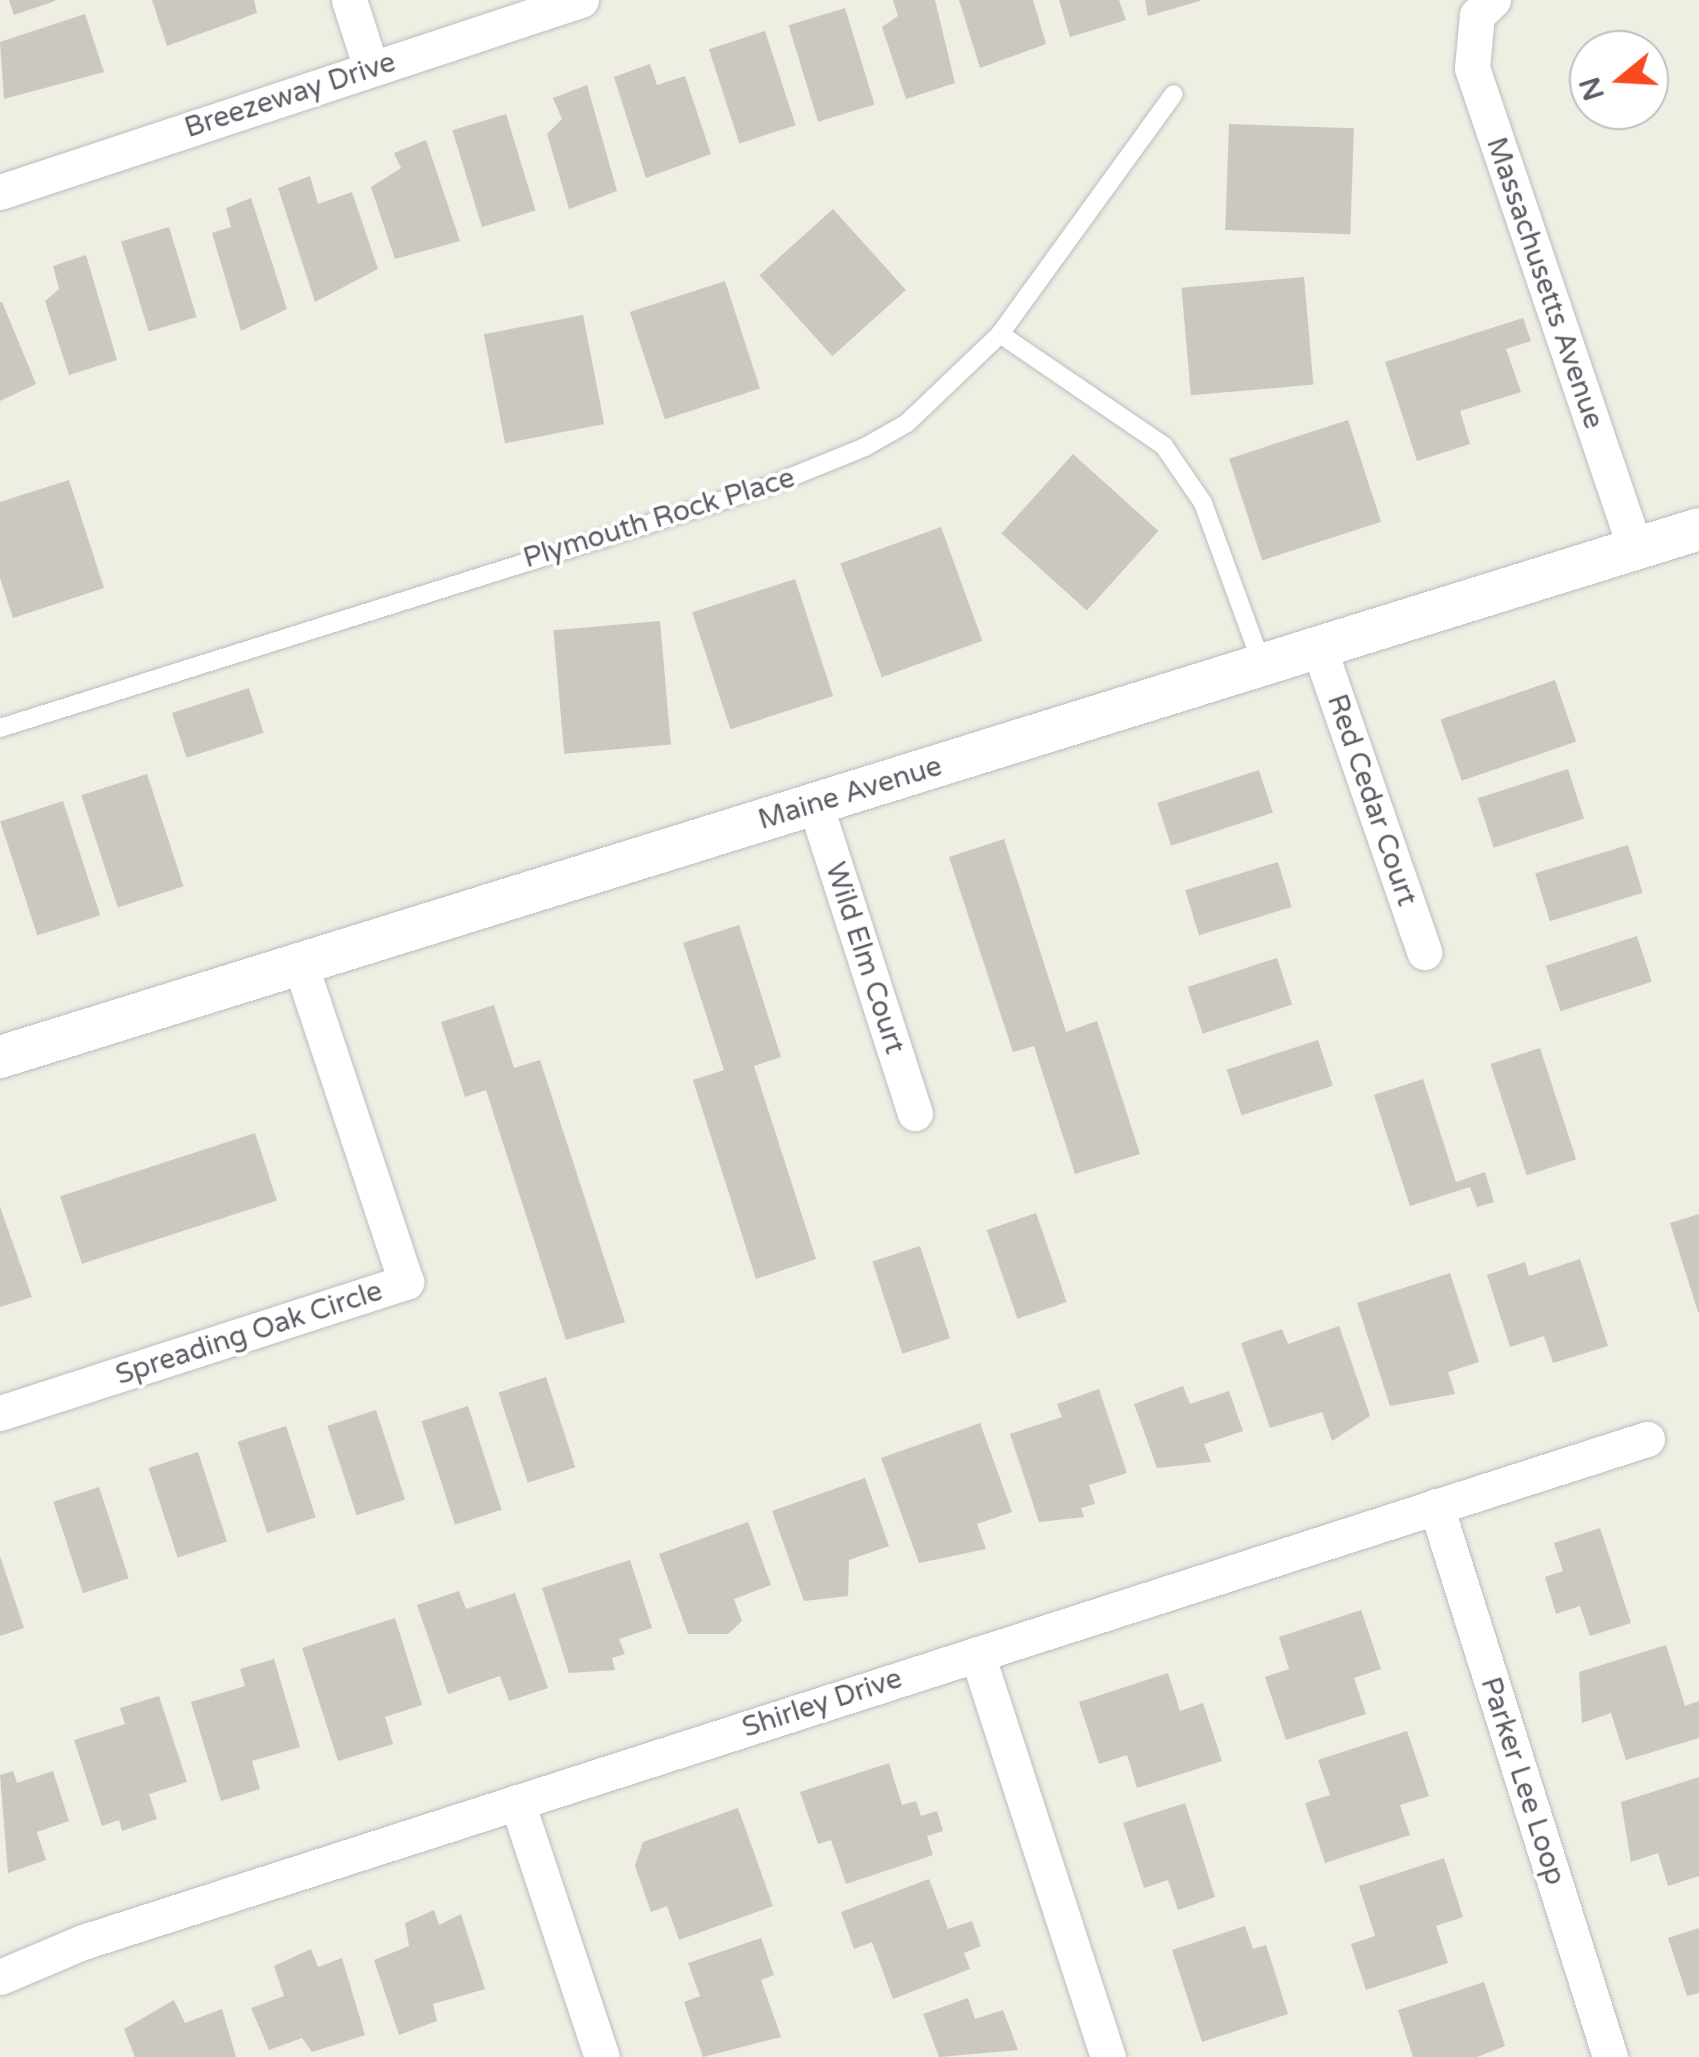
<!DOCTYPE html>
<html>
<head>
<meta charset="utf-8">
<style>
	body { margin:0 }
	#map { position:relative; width:1699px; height:2057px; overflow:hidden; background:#efeee2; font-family:"Varela Round",sans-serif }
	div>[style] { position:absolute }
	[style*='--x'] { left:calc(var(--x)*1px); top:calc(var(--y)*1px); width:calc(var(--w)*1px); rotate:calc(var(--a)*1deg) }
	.building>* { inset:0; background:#cac8bf; transform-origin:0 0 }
	.roads { filter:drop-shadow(0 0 2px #babcc3) drop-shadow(0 0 2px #babcc3) }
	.service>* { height:18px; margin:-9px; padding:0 9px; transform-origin:9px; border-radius:9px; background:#fff }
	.minor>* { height:35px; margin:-17.5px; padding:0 17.5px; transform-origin:17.5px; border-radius:17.5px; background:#fff }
	.tertiary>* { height:42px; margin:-21px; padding:0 21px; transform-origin:21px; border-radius:21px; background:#fff }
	span { translate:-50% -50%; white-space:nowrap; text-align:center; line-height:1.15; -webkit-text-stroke:8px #fff; paint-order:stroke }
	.street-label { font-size:28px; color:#5b5e65 }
	.north { position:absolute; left:1569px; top:30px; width:100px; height:100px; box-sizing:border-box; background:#fff; border:2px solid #bdbfc1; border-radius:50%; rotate:252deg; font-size:28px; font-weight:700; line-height:40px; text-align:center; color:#5b5e65 }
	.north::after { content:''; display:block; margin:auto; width:35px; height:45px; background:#f8491f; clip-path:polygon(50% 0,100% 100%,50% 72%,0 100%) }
</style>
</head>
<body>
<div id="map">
	<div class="building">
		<div style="clip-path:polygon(9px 0,55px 0,55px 1px,14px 15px)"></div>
		<div style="clip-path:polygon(152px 0,254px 0,257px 13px,167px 46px)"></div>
		<div style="clip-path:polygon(893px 0,935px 0,955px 83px,906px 99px,882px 27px,898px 16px)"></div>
		<div style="clip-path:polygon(959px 0,1033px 0,1046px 44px,980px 68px)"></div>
		<div style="clip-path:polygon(1059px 0,1119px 0,1126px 20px,1070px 37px)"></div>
		<div style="clip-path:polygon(1145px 0,1200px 0,1200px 1px,1148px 16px)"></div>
		<div style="left:845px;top:8px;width:101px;height:59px;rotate:73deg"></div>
		<div style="clip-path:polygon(85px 14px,104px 72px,4px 99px,0 42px)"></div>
		<div style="left:765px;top:31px;width:99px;height:59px;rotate:72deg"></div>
		<div style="clip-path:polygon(650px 64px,657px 85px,685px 76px,711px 154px,646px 178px,614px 77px)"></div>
		<div style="clip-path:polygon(587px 85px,617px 191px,569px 209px,547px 134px,562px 119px,553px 98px)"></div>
		<div style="left:506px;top:114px;width:101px;height:56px;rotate:73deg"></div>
		<div style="left:1229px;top:124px;width:125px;height:106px;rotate:2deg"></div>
		<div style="clip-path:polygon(426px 140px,460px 241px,395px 259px,371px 187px,401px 168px,394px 153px)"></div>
		<div style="clip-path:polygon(310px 176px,318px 204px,352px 192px,378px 269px,315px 302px,278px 188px)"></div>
		<div style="clip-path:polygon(251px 198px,287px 309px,241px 331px,212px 233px,231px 227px,226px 208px)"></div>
		<div style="left:833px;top:209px;width:109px;height:99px;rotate:48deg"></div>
		<div style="left:169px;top:227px;width:94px;height:50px;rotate:73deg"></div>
		<div style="clip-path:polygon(86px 255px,117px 360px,69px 375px,45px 301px,59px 289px,53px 266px)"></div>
		<div style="left:1304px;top:277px;width:108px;height:123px;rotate:85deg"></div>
		<div style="left:725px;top:281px;width:113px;height:100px;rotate:72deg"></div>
		<div style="clip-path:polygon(2px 302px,36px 384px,0 401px,0 302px)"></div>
		<div style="left:583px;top:315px;width:111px;height:101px;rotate:79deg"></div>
		<div style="clip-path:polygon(1523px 318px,1531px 341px,1506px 349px,1521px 392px,1460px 411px,1470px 444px,1417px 461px,1385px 362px)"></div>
		<div style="left:1348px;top:420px;width:107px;height:125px;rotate:72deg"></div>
		<div style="left:1073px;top:454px;width:115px;height:107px;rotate:42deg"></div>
		<div style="clip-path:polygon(69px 480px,104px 588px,13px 618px,0 578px,0 502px)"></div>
		<div style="left:941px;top:527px;width:121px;height:107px;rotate:70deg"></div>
		<div style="left:795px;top:579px;width:123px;height:108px;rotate:72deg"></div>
		<div style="left:660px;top:621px;width:124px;height:107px;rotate:85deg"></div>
		<div style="left:1555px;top:680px;width:65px;height:121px;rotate:71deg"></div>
		<div style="left:249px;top:688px;width:47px;height:81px;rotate:72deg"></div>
		<div style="left:1568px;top:769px;width:52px;height:95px;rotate:72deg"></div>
		<div style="left:1259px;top:770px;width:45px;height:107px;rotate:72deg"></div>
		<div style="left:147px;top:774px;width:118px;height:69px;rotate:72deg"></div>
		<div style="left:63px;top:801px;width:120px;height:66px;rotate:72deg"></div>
		<div style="clip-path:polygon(1004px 839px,1066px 1032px,1097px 1021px,1140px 1154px,1075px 1174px,1034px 1046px,1013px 1052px,949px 857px)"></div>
		<div style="left:1628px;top:845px;width:50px;height:97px;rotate:73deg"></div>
		<div style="left:1278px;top:862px;width:47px;height:97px;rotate:73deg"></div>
		<div style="clip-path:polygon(739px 925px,781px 1057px,754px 1066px,816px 1259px,756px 1279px,693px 1080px,724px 1070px,683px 943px)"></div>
		<div style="left:1637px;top:936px;width:48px;height:96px;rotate:72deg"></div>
		<div style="left:1277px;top:958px;width:49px;height:94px;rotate:72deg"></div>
		<div style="clip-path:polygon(494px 1005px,514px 1068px,540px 1060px,625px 1322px,566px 1340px,486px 1090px,465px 1097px,441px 1022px)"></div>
		<div style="left:1318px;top:1040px;width:48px;height:96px;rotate:72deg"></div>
		<div style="left:1540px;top:1048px;width:117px;height:52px;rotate:72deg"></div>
		<div style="clip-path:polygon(1423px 1079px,1456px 1182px,1485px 1172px,1494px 1202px,1477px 1207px,1470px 1187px,1410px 1206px,1374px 1095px)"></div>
		<div style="left:255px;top:1133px;width:71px;height:205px;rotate:72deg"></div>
		<div style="clip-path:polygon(0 1207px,32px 1297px,0 1307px)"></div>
		<div style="left:1036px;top:1213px;width:94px;height:52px;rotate:71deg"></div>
		<div style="clip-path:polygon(1699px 1214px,1699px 1312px,1698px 1312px,1670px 1223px)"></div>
		<div style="left:920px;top:1246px;width:97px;height:50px;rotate:72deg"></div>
		<div style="clip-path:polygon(1580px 1259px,1608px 1346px,1553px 1363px,1544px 1336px,1510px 1347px,1487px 1275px,1525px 1262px,1529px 1276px)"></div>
		<div style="clip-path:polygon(1450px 1273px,1479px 1362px,1448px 1372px,1455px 1394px,1390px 1406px,1357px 1303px)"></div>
		<div style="clip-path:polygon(1339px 1326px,1370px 1416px,1332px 1441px,1322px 1412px,1270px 1428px,1241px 1343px,1282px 1329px,1288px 1344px)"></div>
		<div style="left:546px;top:1377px;width:95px;height:50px;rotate:72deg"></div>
		<div style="clip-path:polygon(1183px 1386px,1190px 1404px,1229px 1391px,1243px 1431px,1204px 1444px,1211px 1462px,1157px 1468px,1134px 1404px)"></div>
		<div style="clip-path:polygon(1099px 1389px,1127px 1473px,1089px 1485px,1095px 1504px,1081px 1508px,1084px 1517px,1039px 1522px,1010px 1434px,1062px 1417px,1057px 1404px)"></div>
		<div style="left:468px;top:1406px;width:109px;height:49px;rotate:72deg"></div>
		<div style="left:376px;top:1410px;width:94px;height:51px;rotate:72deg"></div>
		<div style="clip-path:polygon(980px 1423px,1012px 1512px,977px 1524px,986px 1549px,919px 1563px,881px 1458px)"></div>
		<div style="left:286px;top:1426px;width:96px;height:51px;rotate:72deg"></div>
		<div style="left:198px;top:1452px;width:94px;height:52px;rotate:72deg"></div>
		<div style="clip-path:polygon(865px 1478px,889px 1546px,849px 1560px,848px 1596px,804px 1601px,772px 1511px)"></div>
		<div style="left:99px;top:1487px;width:96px;height:48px;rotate:72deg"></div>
		<div style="clip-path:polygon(748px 1522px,771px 1585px,734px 1599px,742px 1621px,728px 1634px,688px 1634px,659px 1554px)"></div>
		<div style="clip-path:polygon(1600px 1528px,1631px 1623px,1590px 1636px,1580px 1606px,1556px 1614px,1545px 1577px,1563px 1571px,1554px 1543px)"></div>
		<div style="clip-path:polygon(0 1556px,24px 1628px,0 1636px)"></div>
		<div style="clip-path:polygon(630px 1560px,652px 1628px,619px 1639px,625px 1654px,612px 1658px,615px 1670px,569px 1673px,542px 1588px)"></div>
		<div style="clip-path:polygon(459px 1591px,466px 1609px,515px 1593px,548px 1688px,509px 1701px,500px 1676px,448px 1694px,417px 1605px)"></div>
		<div style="clip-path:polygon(1361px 1610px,1381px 1669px,1354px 1678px,1366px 1714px,1286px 1740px,1265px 1677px,1289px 1669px,1279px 1637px)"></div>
		<div style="clip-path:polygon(395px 1618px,422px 1705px,385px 1717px,393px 1744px,338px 1761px,302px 1648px)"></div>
		<div style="clip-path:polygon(1666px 1645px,1685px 1706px,1699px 1701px,1699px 1738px,1626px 1760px,1611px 1713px,1582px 1723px,1579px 1672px)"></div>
		<div style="clip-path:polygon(274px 1659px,300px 1747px,252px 1761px,260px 1789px,221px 1801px,191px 1702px,245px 1686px,240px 1669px)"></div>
		<div style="clip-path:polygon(1168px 1673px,1180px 1711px,1203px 1703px,1222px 1761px,1137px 1788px,1127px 1755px,1099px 1764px,1079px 1702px)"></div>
		<div style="clip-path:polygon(159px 1696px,187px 1782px,149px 1794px,157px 1819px,122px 1831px,119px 1820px,102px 1826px,74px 1740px,125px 1724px,120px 1708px)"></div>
		<div style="clip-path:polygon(1407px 1731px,1429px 1796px,1400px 1805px,1410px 1835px,1325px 1863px,1305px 1803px,1330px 1795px,1318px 1760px)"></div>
		<div style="clip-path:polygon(889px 1763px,902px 1805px,916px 1801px,921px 1816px,937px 1811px,943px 1831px,927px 1836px,933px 1855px,846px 1884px,831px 1840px,818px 1844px,800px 1792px)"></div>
		<div style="clip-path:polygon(13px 1771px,17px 1783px,53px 1771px,69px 1821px,37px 1832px,46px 1860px,8px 1873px,0 1775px)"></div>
		<div style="clip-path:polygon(1699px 1777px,1699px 1876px,1668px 1886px,1658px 1853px,1631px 1862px,1621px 1802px)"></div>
		<div style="clip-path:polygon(1185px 1803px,1215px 1897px,1178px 1910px,1168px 1880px,1144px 1888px,1123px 1823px)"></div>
		<div style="clip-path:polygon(738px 1808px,773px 1906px,679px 1940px,667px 1906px,651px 1912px,635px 1866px,643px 1842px)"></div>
		<div style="clip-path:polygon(1444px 1858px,1463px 1917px,1436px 1926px,1448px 1963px,1366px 1990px,1351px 1944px,1375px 1936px,1359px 1886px)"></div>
		<div style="clip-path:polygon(929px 1879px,948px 1929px,972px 1921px,981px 1946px,964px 1953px,970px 1969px,893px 1999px,872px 1942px,854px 1949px,841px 1912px)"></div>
		<div style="clip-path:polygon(434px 1910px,439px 1925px,461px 1914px,485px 1989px,433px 2004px,437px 2021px,399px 2035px,374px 1960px,409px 1946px,405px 1923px)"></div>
		<div style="clip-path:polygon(1245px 1926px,1253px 1949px,1266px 1945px,1288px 2014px,1202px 2042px,1172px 1950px)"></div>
		<div style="clip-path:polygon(1699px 1928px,1699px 1993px,1687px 1996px,1668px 1938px)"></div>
		<div style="clip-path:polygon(761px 1938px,774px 1975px,761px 1980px,781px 2037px,703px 2057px,684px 2002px,700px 1996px,688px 1963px)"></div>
		<div style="clip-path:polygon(311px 1949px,318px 1967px,342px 1958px,365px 2035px,312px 2052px,302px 2038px,269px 2050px,251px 2008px,284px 1996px,274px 1966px)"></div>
		<div style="clip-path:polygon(1484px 1982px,1505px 2046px,1477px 2057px,1413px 2057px,1398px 2010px)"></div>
		<div style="clip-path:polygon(968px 1998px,975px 2019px,1003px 2010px,1018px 2050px,939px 2057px,923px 2014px)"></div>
		<div style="clip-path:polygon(174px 2000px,185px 2023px,222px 2009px,236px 2057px,135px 2057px,124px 2029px)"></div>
	</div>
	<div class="roads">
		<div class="service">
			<div style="--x:1000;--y:334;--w:199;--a:34.3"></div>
			<div style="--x:1164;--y:446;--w:69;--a:55.6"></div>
			<div style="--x:1203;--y:503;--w:171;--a:69.9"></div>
			<div style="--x:0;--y:728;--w:806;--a:-17.47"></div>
			<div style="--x:769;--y:486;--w:104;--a:-22.1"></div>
			<div style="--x:865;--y:447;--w:48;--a:-29.7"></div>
			<div style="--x:907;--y:423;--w:129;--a:-43.7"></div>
			<div style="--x:1000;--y:334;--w:296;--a:-54.1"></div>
		</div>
		<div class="minor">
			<div style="--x:349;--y:0;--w:71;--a:72.1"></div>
			<div style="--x:1493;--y:0;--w:22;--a:137"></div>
			<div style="--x:1477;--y:15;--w:53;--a:95.4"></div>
			<div style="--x:1472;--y:68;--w:507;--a:71.24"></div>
			<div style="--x:0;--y:192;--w:612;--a:-18.29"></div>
			<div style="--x:1319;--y:648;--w:322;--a:70.9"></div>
			<div style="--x:815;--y:804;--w:325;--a:72.1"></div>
			<div style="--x:0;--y:1413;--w:427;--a:-17.9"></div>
			<div style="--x:406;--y:1282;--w:336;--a:-108.4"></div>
			<div style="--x:1436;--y:1506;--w:578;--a:72.47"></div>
			<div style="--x:977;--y:1654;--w:424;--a:72"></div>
			<div style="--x:517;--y:1802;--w:269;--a:71.6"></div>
			<div style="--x:0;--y:1977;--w:90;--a:-22.9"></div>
			<div style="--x:83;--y:1942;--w:1643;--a:-17.83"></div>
		</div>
		<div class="tertiary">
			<div style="--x:0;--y:1057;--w:1779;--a:-17.26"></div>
		</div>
	</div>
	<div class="street-label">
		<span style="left:290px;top:95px;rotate:-18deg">Breezeway Drive</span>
		<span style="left:1545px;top:283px;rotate:71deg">Massachusetts Avenue</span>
		<span style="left:659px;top:518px;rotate:-17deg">Plymouth Rock Place</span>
		<span style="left:850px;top:793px;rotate:-17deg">Maine Avenue</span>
		<span style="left:1372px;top:800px;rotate:71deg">Red Cedar Court</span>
		<span style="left:865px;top:958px;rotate:72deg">Wild Elm Court</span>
		<span style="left:249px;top:1333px;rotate:-18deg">Spreading Oak Circle</span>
		<span style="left:822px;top:1703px;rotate:-18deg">Shirley Drive</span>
		<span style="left:1523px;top:1781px;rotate:72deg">Parker Lee Loop</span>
	</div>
	<div class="north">N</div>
</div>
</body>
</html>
